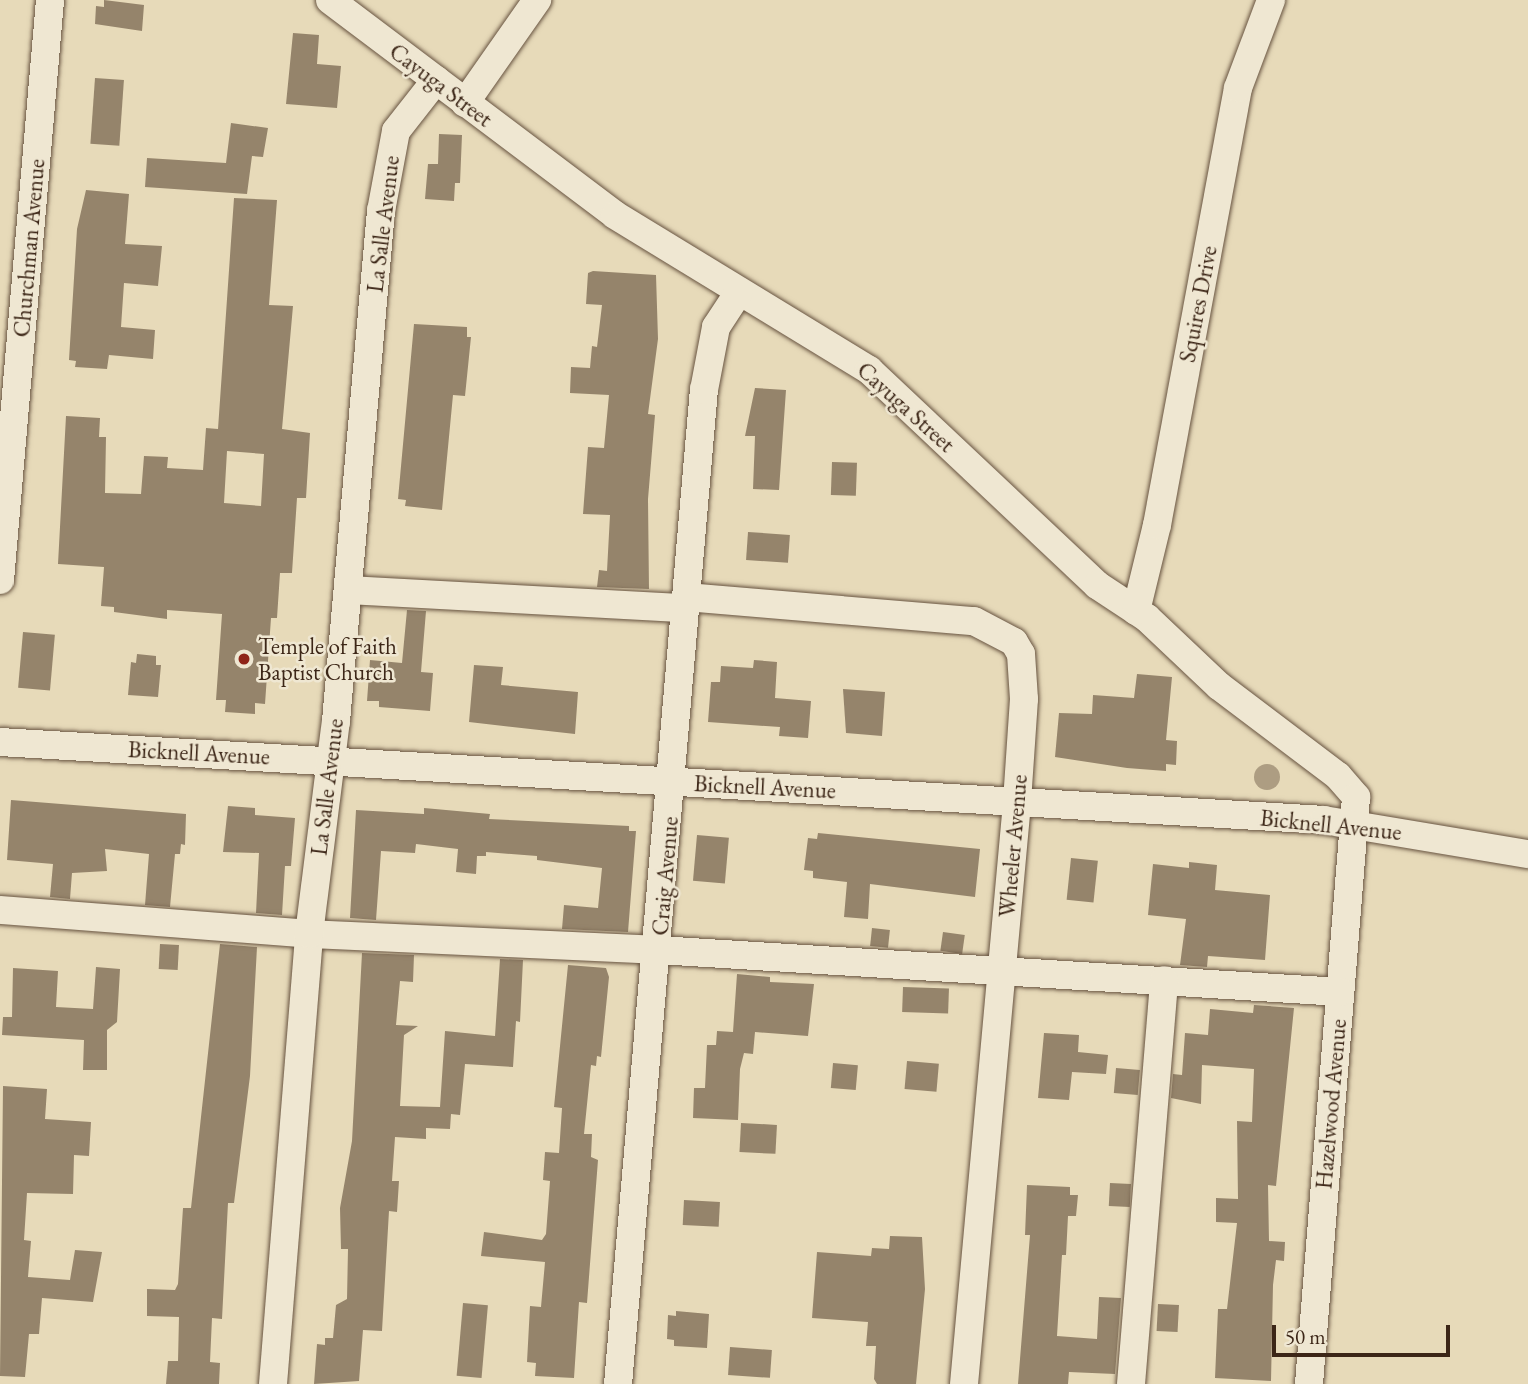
<!DOCTYPE html>
<html>
<head>
<meta charset="utf-8">
<style>
	body { margin:0 }
	#map { position:relative; width:1528px; height:1384px; overflow:hidden; background:#e7dab9; font-family:"EB Garamond",serif }
	div>[style] { position:absolute }
	[style*='--x'] { left:calc(var(--x)*1px); top:calc(var(--y)*1px); width:calc(var(--w)*1px); rotate:calc(var(--a)*1deg) }
	.water>* { inset:0; background:#ad9d82 }
	.round { border-radius:50% }
	.building>* { inset:0; background:#95846b; transform-origin:0 0 }
	.roads { filter:drop-shadow(0 0 2px #675340) drop-shadow(0 0 2px #675340) }
	.street>* { height:28px; margin:-14px; padding:0 14px; transform-origin:14px; border-radius:14px; background:#efe7d2 }
	.dots>* { width:19px; height:19px; translate:-50% -50%; box-sizing:border-box; border:4px solid #efe7d2; border-radius:50% }
	span { translate:-50% -50%; white-space:nowrap; text-align:center; line-height:1.15; -webkit-text-stroke:5px #efe7d2; paint-order:stroke }
	.street-label { font-size:23px; color:#3c2617 }
	.poi-label { font-size:23px; color:#3c2617 }
	.left { translate:0 -50%; text-align:left }
	.scale { position:absolute; left:1272px; top:1325px; width:178px; height:32px; box-sizing:border-box; border:4px solid #3c2617; border-top:0; padding-left:9px; font-size:21px; line-height:24px; white-space:nowrap; color:#3c2617; -webkit-text-stroke:5px #efe7d2; paint-order:stroke }
</style>
</head>
<body>
<div id="map">
	<div class="water">
		<div class="round" style="left:1254px;top:764px;width:26px;height:26px"></div>
	</div>
	<div class="building">
		<div style="clip-path:polygon(104px 0,144px 5px,142px 31px,95px 24px,96px 6px,104px 7px)"></div>
		<div style="clip-path:polygon(293px 33px,319px 35px,317px 64px,341px 66px,337px 108px,286px 104px)"></div>
		<div style="left:95px;top:78px;width:29px;height:66px;rotate:4deg"></div>
		<div style="clip-path:polygon(231px 123px,268px 128px,263px 157px,252px 156px,247px 194px,145px 187px,147px 158px,226px 163px)"></div>
		<div style="clip-path:polygon(439px 134px,462px 135px,460px 183px,455px 183px,454px 201px,425px 199px,428px 164px,438px 164px)"></div>
		<div style="clip-path:polygon(86px 190px,129px 194px,125px 244px,162px 246px,158px 286px,124px 283px,121px 327px,155px 330px,153px 359px,109px 355px,107px 369px,75px 367px,76px 361px,69px 360px,77px 229px)"></div>
		<div style="clip-path:polygon(evenodd,234px 198px,277px 200px,269px 305px,293px 306px,282px 429px,310px 433px,306px 498px,297px 498px,292px 573px,280px 573px,277px 618px,271px 618px,265px 704px,255px 703px,255px 714px,225px 712px,226px 700px,216px 700px,222px 614px,167px 610px,167px 619px,114px 612px,114px 607px,101px 606px,104px 567px,58px 564px,66px 416px,100px 418px,99px 437px,106px 437px,105px 493px,141px 494px,144px 456px,168px 457px,167px 468px,203px 470px,206px 428px,218px 429px,234px 198px,227px 451px,264px 454px,261px 506px,224px 503px,227px 451px)"></div>
		<div style="clip-path:polygon(593px 271px,656px 275px,658px 339px,648px 414px,655px 415px,648px 499px,649px 589px,597px 587px,599px 570px,607px 571px,610px 515px,583px 514px,588px 447px,604px 448px,609px 395px,570px 393px,571px 367px,590px 368px,592px 346px,597px 347px,602px 305px,586px 304px,588px 273px)"></div>
		<div style="clip-path:polygon(414px 324px,467px 327px,467px 337px,471px 337px,465px 396px,453px 395px,442px 510px,405px 506px,406px 500px,398px 499px)"></div>
		<div style="clip-path:polygon(755px 388px,786px 390px,779px 490px,753px 489px,755px 436px,745px 436px)"></div>
		<div style="left:832px;top:462px;width:25px;height:33px;rotate:2deg"></div>
		<div style="left:748px;top:532px;width:42px;height:28px;rotate:4deg"></div>
		<div style="clip-path:polygon(407px 610px,426px 611px,421px 672px,433px 673px,430px 711px,379px 707px,379px 701px,367px 701px,370px 660px,402px 663px)"></div>
		<div style="left:23px;top:632px;width:32px;height:56px;rotate:5deg"></div>
		<div style="clip-path:polygon(137px 654px,156px 656px,156px 665px,161px 665px,158px 697px,128px 695px,131px 662px,136px 663px)"></div>
		<div style="clip-path:polygon(754px 660px,777px 662px,775px 698px,811px 701px,808px 738px,779px 736px,780px 727px,708px 722px,711px 682px,720px 682px,721px 666px,753px 668px)"></div>
		<div style="clip-path:polygon(474px 665px,503px 667px,501px 685px,578px 692px,575px 734px,469px 722px)"></div>
		<div style="clip-path:polygon(1137px 674px,1172px 677px,1166px 740px,1177px 741px,1176px 765px,1166px 764px,1166px 771px,1127px 768px,1055px 757px,1059px 713px,1092px 714px,1093px 695px,1134px 698px)"></div>
		<div style="clip-path:polygon(843px 689px,885px 692px,882px 736px,846px 733px)"></div>
		<div style="clip-path:polygon(11px 800px,186px 814px,185px 845px,181px 844px,180px 854px,175px 854px,170px 907px,145px 905px,149px 854px,105px 849px,107px 871px,72px 873px,70px 899px,50px 897px,53px 864px,7px 860px)"></div>
		<div style="clip-path:polygon(228px 806px,255px 808px,255px 815px,295px 818px,291px 866px,285px 866px,282px 915px,256px 913px,259px 853px,223px 852px)"></div>
		<div style="clip-path:polygon(424px 808px,490px 814px,489px 819px,629px 826px,629px 831px,636px 831px,628px 932px,562px 929px,564px 905px,598px 908px,602px 868px,537px 860px,537px 856px,486px 852px,486px 856px,477px 856px,476px 874px,456px 872px,458px 849px,416px 844px,415px 853px,381px 851px,376px 920px,350px 918px,356px 810px,424px 814px)"></div>
		<div style="clip-path:polygon(818px 833px,980px 849px,975px 897px,870px 884px,868px 919px,844px 917px,847px 882px,813px 878px,813px 871px,804px 870px,808px 838px,817px 839px)"></div>
		<div style="left:697px;top:835px;width:32px;height:46px;rotate:5deg"></div>
		<div style="left:1071px;top:858px;width:27px;height:42px;rotate:6deg"></div>
		<div style="clip-path:polygon(1189px 862px,1217px 865px,1215px 890px,1270px 895px,1265px 960px,1208px 956px,1207px 967px,1180px 965px,1186px 919px,1148px 915px,1153px 864px,1189px 868px)"></div>
		<div style="left:872px;top:928px;width:18px;height:18px;rotate:6deg"></div>
		<div style="left:943px;top:932px;width:22px;height:19px;rotate:8deg"></div>
		<div style="left:160px;top:944px;width:19px;height:25px;rotate:3deg"></div>
		<div style="clip-path:polygon(220px 944px,257px 947px,250px 1076px,234px 1203px,228px 1203px,222px 1319px,212px 1318px,210px 1362px,220px 1363px,219px 1384px,166px 1384px,168px 1361px,178px 1361px,179px 1317px,147px 1316px,147px 1289px,175px 1290px,178px 1284px,183px 1208px,191px 1208px)"></div>
		<div style="clip-path:polygon(362px 953px,414px 955px,413px 982px,400px 981px,396px 1025px,418px 1026px,404px 1035px,400px 1106px,440px 1107px,445px 1031px,495px 1036px,500px 959px,523px 960px,520px 1022px,516px 1021px,513px 1067px,465px 1064px,460px 1115px,451px 1114px,450px 1129px,426px 1128px,426px 1139px,395px 1137px,392px 1181px,399px 1181px,397px 1212px,389px 1211px,382px 1331px,363px 1330px,359px 1381px,314px 1384px,317px 1344px,325px 1345px,325px 1338px,333px 1338px,336px 1305px,347px 1299px,348px 1249px,341px 1249px,340px 1208px,352px 1141px)"></div>
		<div style="clip-path:polygon(568px 965px,606px 968px,609px 977px,601px 1057px,597px 1056px,596px 1066px,591px 1065px,584px 1134px,592px 1134px,591px 1157px,598px 1160px,587px 1303px,579px 1302px,574px 1378px,535px 1376px,536px 1363px,527px 1362px,530px 1306px,541px 1307px,545px 1262px,481px 1256px,484px 1232px,542px 1240px,546px 1234px,550px 1181px,543px 1180px,545px 1152px,559px 1153px,562px 1108px,554px 1107px)"></div>
		<div style="clip-path:polygon(96px 967px,120px 969px,117px 1022px,107px 1030px,107px 1070px,83px 1070px,84px 1040px,2px 1035px,3px 1017px,12px 1017px,13px 968px,58px 971px,56px 1007px,93px 1009px)"></div>
		<div style="clip-path:polygon(737px 974px,770px 977px,770px 982px,814px 984px,808px 1036px,755px 1032px,753px 1054px,744px 1053px,740px 1069px,738px 1120px,693px 1118px,694px 1088px,705px 1088px,707px 1045px,716px 1045px,717px 1031px,733px 1032px)"></div>
		<div style="left:903px;top:987px;width:46px;height:25px;rotate:2deg"></div>
		<div style="clip-path:polygon(1254px 1005px,1294px 1008px,1276px 1186px,1268px 1185px,1269px 1241px,1285px 1242px,1284px 1261px,1276px 1260px,1273px 1285px,1271px 1381px,1215px 1378px,1218px 1309px,1227px 1309px,1237px 1223px,1216px 1222px,1216px 1198px,1238px 1199px,1237px 1121px,1252px 1122px,1254px 1069px,1202px 1065px,1201px 1104px,1171px 1098px,1173px 1074px,1182px 1075px,1185px 1033px,1208px 1035px,1210px 1009px,1253px 1013px)"></div>
		<div style="clip-path:polygon(1044px 1033px,1079px 1035px,1078px 1052px,1108px 1055px,1106px 1074px,1072px 1072px,1069px 1100px,1038px 1098px)"></div>
		<div style="left:907px;top:1061px;width:32px;height:28px;rotate:5deg"></div>
		<div style="left:833px;top:1063px;width:25px;height:25px;rotate:5deg"></div>
		<div style="left:1116px;top:1068px;width:24px;height:25px;rotate:5deg"></div>
		<div style="clip-path:polygon(3px 1086px,47px 1089px,45px 1119px,91px 1122px,89px 1156px,74px 1155px,73px 1194px,27px 1193px,24px 1240px,31px 1241px,28px 1277px,70px 1280px,75px 1250px,102px 1252px,93px 1302px,42px 1298px,39px 1334px,29px 1334px,25px 1377px,0 1376px)"></div>
		<div style="left:741px;top:1123px;width:36px;height:29px;rotate:3deg"></div>
		<div style="left:1110px;top:1183px;width:21px;height:23px;rotate:3deg"></div>
		<div style="clip-path:polygon(1027px 1185px,1070px 1187px,1070px 1195px,1078px 1195px,1076px 1216px,1068px 1216px,1066px 1255px,1062px 1255px,1057px 1336px,1097px 1339px,1099px 1297px,1121px 1298px,1115px 1374px,1069px 1372px,1068px 1384px,1018px 1384px,1030px 1235px,1025px 1235px)"></div>
		<div style="left:684px;top:1200px;width:36px;height:25px;rotate:3deg"></div>
		<div style="clip-path:polygon(890px 1236px,922px 1237px,925px 1289px,916px 1384px,877px 1384px,874px 1379px,876px 1346px,866px 1346px,868px 1322px,812px 1318px,817px 1252px,871px 1256px,872px 1248px,889px 1249px)"></div>
		<div style="left:463px;top:1303px;width:25px;height:73px;rotate:5deg"></div>
		<div style="left:1158px;top:1304px;width:21px;height:27px;rotate:3deg"></div>
		<div style="clip-path:polygon(676px 1311px,709px 1314px,707px 1348px,674px 1346px,674px 1340px,667px 1339px,668px 1315px,676px 1316px)"></div>
		<div style="left:730px;top:1347px;width:42px;height:28px;rotate:4deg"></div>
	</div>
	<div class="roads">
		<div class="street">
			<div style="--x:330;--y:0;--w:357;--a:37"></div>
			<div style="--x:615;--y:215;--w:298;--a:31.4"></div>
			<div style="--x:869;--y:370;--w:313;--a:43.3"></div>
			<div style="--x:1097;--y:585;--w:60;--a:33.4"></div>
			<div style="--x:1147;--y:618;--w:99;--a:43.4"></div>
			<div style="--x:1219;--y:686;--w:149;--a:37.1"></div>
			<div style="--x:1338;--y:776;--w:28;--a:49"></div>
			<div style="--x:1356;--y:797;--w:589;--a:94.58"></div>
			<div style="--x:465;--y:103;--w:126;--a:-55"></div>
			<div style="--x:0;--y:580;--w:582;--a:-85.07"></div>
			<div style="--x:348;--y:590;--w:337;--a:3.1"></div>
			<div style="--x:686;--y:597;--w:289;--a:4.8"></div>
			<div style="--x:974;--y:621;--w:45;--a:27.7"></div>
			<div style="--x:1014;--y:642;--w:14;--a:60"></div>
			<div style="--x:1021;--y:654;--w:45;--a:86.2"></div>
			<div style="--x:1024;--y:699;--w:104;--a:93.9"></div>
			<div style="--x:1017;--y:803;--w:583;--a:95.21"></div>
			<div style="--x:1136;--y:611;--w:89;--a:-76.3"></div>
			<div style="--x:1157;--y:525;--w:444;--a:-79.5"></div>
			<div style="--x:1238;--y:88;--w:94;--a:-69.4"></div>
			<div style="--x:0;--y:742;--w:1326;--a:3.37"></div>
			<div style="--x:1324;--y:820;--w:207;--a:9.5"></div>
			<div style="--x:0;--y:910;--w:310;--a:4.4"></div>
			<div style="--x:309;--y:934;--w:349;--a:2.6"></div>
			<div style="--x:658;--y:950;--w:683;--a:3.52"></div>
			<div style="--x:273;--y:1384;--w:451;--a:-85.4"></div>
			<div style="--x:309;--y:934;--w:215;--a:-82.8"></div>
			<div style="--x:336;--y:721;--w:512;--a:-84.96"></div>
			<div style="--x:381;--y:211;--w:81;--a:-79.4"></div>
			<div style="--x:396;--y:131;--w:65;--a:-51.9"></div>
			<div style="--x:618;--y:1384;--w:998;--a:-85.06"></div>
			<div style="--x:704;--y:390;--w:64;--a:-79.2"></div>
			<div style="--x:716;--y:327;--w:42;--a:-56.7"></div>
			<div style="--x:1131;--y:1384;--w:405;--a:-85.3"></div>
		</div>
	</div>
	<div class="dots">
		<div style="left:244px;top:659px;background:#8f2418"></div>
	</div>
	<div class="street-label">
		<span style="left:441px;top:85px;rotate:37deg">Cayuga Street</span>
		<span style="left:383px;top:224px;rotate:-83deg">La Salle Avenue</span>
		<span style="left:29px;top:248px;rotate:-85deg">Churchman Avenue</span>
		<span style="left:1198px;top:304px;rotate:-79deg">Squires Drive</span>
		<span style="left:906px;top:407px;rotate:42deg">Cayuga Street</span>
		<span style="left:199px;top:753px;rotate:3deg">Bicknell Avenue</span>
		<span style="left:327px;top:787px;rotate:-83deg">La Salle Avenue</span>
		<span style="left:765px;top:787px;rotate:3deg">Bicknell Avenue</span>
		<span style="left:1331px;top:825px;rotate:6deg">Bicknell Avenue</span>
		<span style="left:1013px;top:846px;rotate:-85deg">Wheeler Avenue</span>
		<span style="left:665px;top:876px;rotate:-85deg">Craig Avenue</span>
		<span style="left:1331px;top:1104px;rotate:-85deg">Hazelwood Avenue</span>
	</div>
	<div class="poi-label">
		<span class="left" style="left:258px;top:659px">Temple of Faith<br>Baptist Church</span>
	</div>
	<div class="scale">50 m</div>
</div>
</body>
</html>
